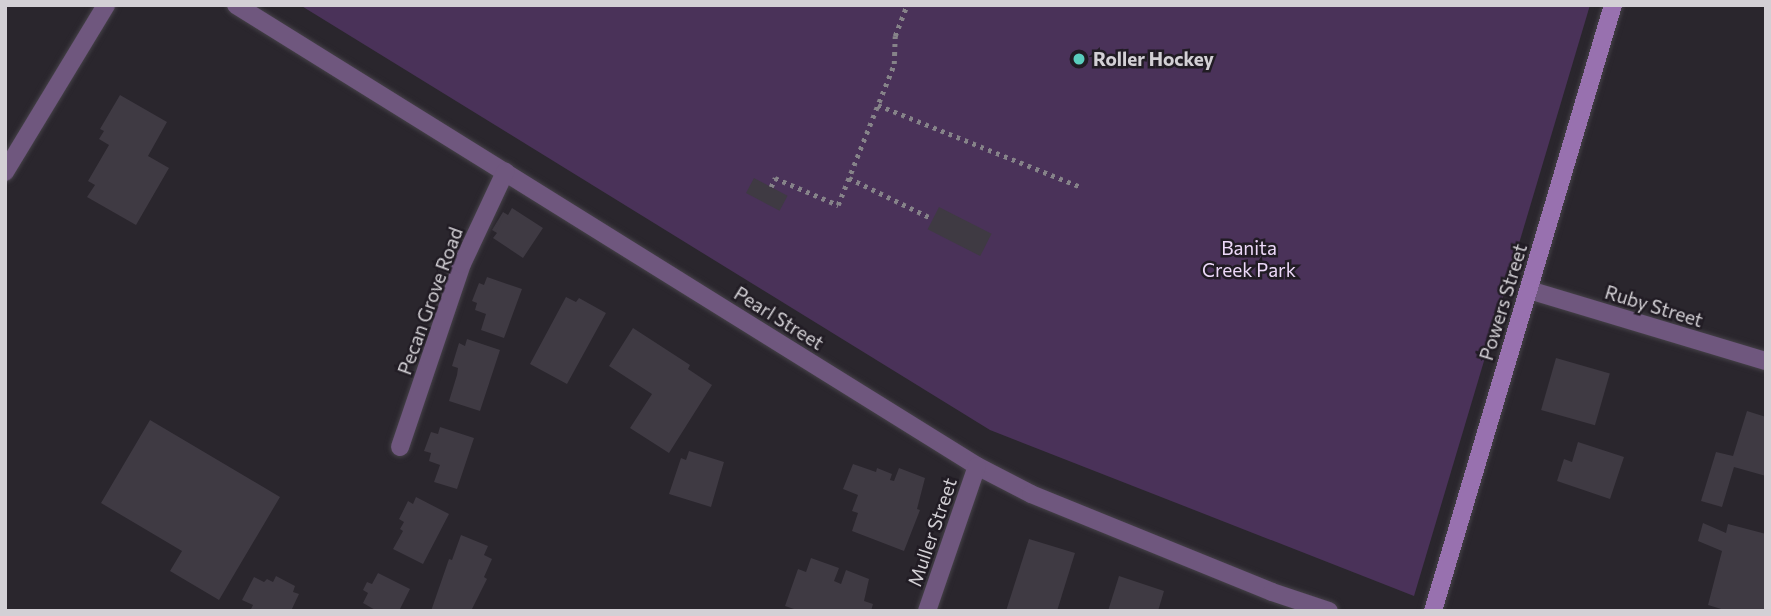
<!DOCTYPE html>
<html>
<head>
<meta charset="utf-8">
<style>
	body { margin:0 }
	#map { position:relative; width:1771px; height:616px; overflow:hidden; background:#2a262d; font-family:Commissioner,sans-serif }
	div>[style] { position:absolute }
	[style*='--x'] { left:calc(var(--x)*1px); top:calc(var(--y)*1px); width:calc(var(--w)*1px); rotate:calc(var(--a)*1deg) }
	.green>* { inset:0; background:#4a3259 }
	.building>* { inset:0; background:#3f3a43; transform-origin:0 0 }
	.path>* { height:4.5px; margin-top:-2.25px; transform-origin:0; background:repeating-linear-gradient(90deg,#868389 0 3.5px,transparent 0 8.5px) }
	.roads { filter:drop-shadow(0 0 2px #454148) drop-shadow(0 0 2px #454148) }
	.street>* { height:18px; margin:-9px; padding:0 9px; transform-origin:9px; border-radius:9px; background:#6f577e }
	.secondary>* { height:18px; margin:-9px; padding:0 9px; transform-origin:9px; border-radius:9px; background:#9871af }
	.dots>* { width:19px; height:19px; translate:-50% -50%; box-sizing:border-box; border:4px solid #211c24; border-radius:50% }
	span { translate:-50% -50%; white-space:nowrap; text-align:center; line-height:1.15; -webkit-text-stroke:5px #211c24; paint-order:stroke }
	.poi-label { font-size:19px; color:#d3d0d5; font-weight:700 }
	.left { translate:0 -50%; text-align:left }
	.park-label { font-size:19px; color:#ecd8f8 }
	.street-label { font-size:19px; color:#d3d0d5 }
	.frame { position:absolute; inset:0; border:7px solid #d3d0d5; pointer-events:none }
</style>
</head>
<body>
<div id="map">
	<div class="green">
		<div style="clip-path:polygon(300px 5px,1590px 5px,1414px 596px,990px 430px)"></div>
	</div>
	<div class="building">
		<div style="clip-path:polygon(120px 95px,167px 122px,148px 156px,169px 168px,136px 225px,87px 197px,95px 185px,88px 181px,109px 145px,99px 139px,104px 131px,100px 129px)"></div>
		<div style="left:754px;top:178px;width:38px;height:17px;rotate:28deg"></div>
		<div style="left:939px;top:207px;width:59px;height:25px;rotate:27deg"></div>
		<div style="clip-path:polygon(512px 208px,543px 228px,523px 258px,493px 238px,497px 233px,492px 230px,503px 212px,508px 215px)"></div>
		<div style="clip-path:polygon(487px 277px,522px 289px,504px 338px,481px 330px,486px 314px,475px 310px,477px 303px,472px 301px,479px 283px,484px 285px)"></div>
		<div style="clip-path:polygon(566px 297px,576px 302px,579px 298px,606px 313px,567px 384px,530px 364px)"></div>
		<div style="clip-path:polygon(633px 328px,690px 365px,688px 369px,712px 385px,669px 453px,630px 428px,652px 394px,609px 366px)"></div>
		<div style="clip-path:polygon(467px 339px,500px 350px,480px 411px,449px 401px,457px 375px,458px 368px,452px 366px,459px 343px,465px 346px)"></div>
		<div style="left:1556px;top:358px;width:56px;height:54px;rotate:16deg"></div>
		<div style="clip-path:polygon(1747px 411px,1766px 417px,1766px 476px,1734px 467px,1722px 507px,1701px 501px,1716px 452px,1733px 456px)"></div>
		<div style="clip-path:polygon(150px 420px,280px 497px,219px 600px,170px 571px,182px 551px,101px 503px)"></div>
		<div style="clip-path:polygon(440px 427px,474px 438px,457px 489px,434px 482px,440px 465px,429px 461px,431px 453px,424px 451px,431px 432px,438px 434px)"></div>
		<div style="clip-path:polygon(1578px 442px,1624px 457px,1610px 499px,1557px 481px,1564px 459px,1572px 462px)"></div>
		<div style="clip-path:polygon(689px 451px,724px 462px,711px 507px,669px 494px,681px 458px,686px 460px)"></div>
		<div style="clip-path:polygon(853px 464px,876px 472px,877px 468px,892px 474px,890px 480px,894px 481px,899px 468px,925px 478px,917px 509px,920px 510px,904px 551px,852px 531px,858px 513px,852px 511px,858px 495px,843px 489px)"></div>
		<div style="clip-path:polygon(416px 497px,449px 514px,423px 564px,393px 549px,403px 531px,400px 529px,404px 522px,399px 519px,408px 501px,413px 504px)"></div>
		<div style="clip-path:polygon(1703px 523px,1726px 533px,1728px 524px,1766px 534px,1766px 611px,1728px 611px,1708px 605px,1722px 551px,1698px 541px)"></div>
		<div style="clip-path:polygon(461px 535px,488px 546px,484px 555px,492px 559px,484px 577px,487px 579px,471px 611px,431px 611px,449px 559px,452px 560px)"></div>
		<div style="clip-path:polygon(1029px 539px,1075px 553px,1057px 611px,1006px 611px)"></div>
		<div style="clip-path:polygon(811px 558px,839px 568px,834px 581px,841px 584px,846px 570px,869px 579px,864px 601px,873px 604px,871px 611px,800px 611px,785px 606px,798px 569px,806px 572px)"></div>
		<div style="clip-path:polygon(378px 573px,410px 589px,399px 611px,377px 611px,363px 603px,368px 593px,363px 590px,367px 582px,372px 584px)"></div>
		<div style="clip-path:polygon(276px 576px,295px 586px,293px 592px,299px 594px,291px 611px,250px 611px,253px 605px,242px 600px,254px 577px,264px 582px,267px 579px,273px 582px)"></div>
		<div style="clip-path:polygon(1119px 576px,1164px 591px,1158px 611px,1108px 611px)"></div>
	</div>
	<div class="path">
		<div style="--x:878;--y:105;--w:219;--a:22"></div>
		<div style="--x:849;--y:178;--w:93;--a:26"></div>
		<div style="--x:771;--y:187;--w:10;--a:-66"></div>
		<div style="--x:775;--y:178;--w:69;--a:23.2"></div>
		<div style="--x:838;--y:205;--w:152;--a:-68.3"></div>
		<div style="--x:894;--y:64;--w:28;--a:-88"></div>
		<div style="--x:895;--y:36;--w:33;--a:-69"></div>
	</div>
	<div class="roads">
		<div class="street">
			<div style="--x:236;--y:5;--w:873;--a:31.89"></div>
			<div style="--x:977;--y:466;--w:61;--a:27.4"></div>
			<div style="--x:1031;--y:494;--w:260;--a:22.1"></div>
			<div style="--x:1272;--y:592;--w:60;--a:18.4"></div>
			<div style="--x:5;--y:172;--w:195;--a:-58.8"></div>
			<div style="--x:1529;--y:290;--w:247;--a:16.7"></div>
			<div style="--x:400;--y:447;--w:193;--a:-71.3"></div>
			<div style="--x:462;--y:264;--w:102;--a:-64.9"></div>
			<div style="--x:927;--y:611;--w:153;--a:-71"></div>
		</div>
		<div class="secondary">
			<div style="--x:1433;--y:611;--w:632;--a:-73.46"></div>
		</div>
	</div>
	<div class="dots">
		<div style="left:1079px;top:59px;background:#5acebd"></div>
	</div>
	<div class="poi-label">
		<span class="left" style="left:1093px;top:59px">Roller Hockey</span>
	</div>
	<div class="park-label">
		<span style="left:1249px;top:259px">Banita<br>Creek Park</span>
	</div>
	<div class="street-label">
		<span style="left:430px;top:301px;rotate:-70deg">Pecan Grove Road</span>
		<span style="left:1503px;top:302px;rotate:-73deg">Powers Street</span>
		<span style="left:1654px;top:306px;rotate:17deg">Ruby Street</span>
		<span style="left:779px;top:318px;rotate:32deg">Pearl Street</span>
		<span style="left:932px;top:532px;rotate:-71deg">Muller Street</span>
	</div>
	<div class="frame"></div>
</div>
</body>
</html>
